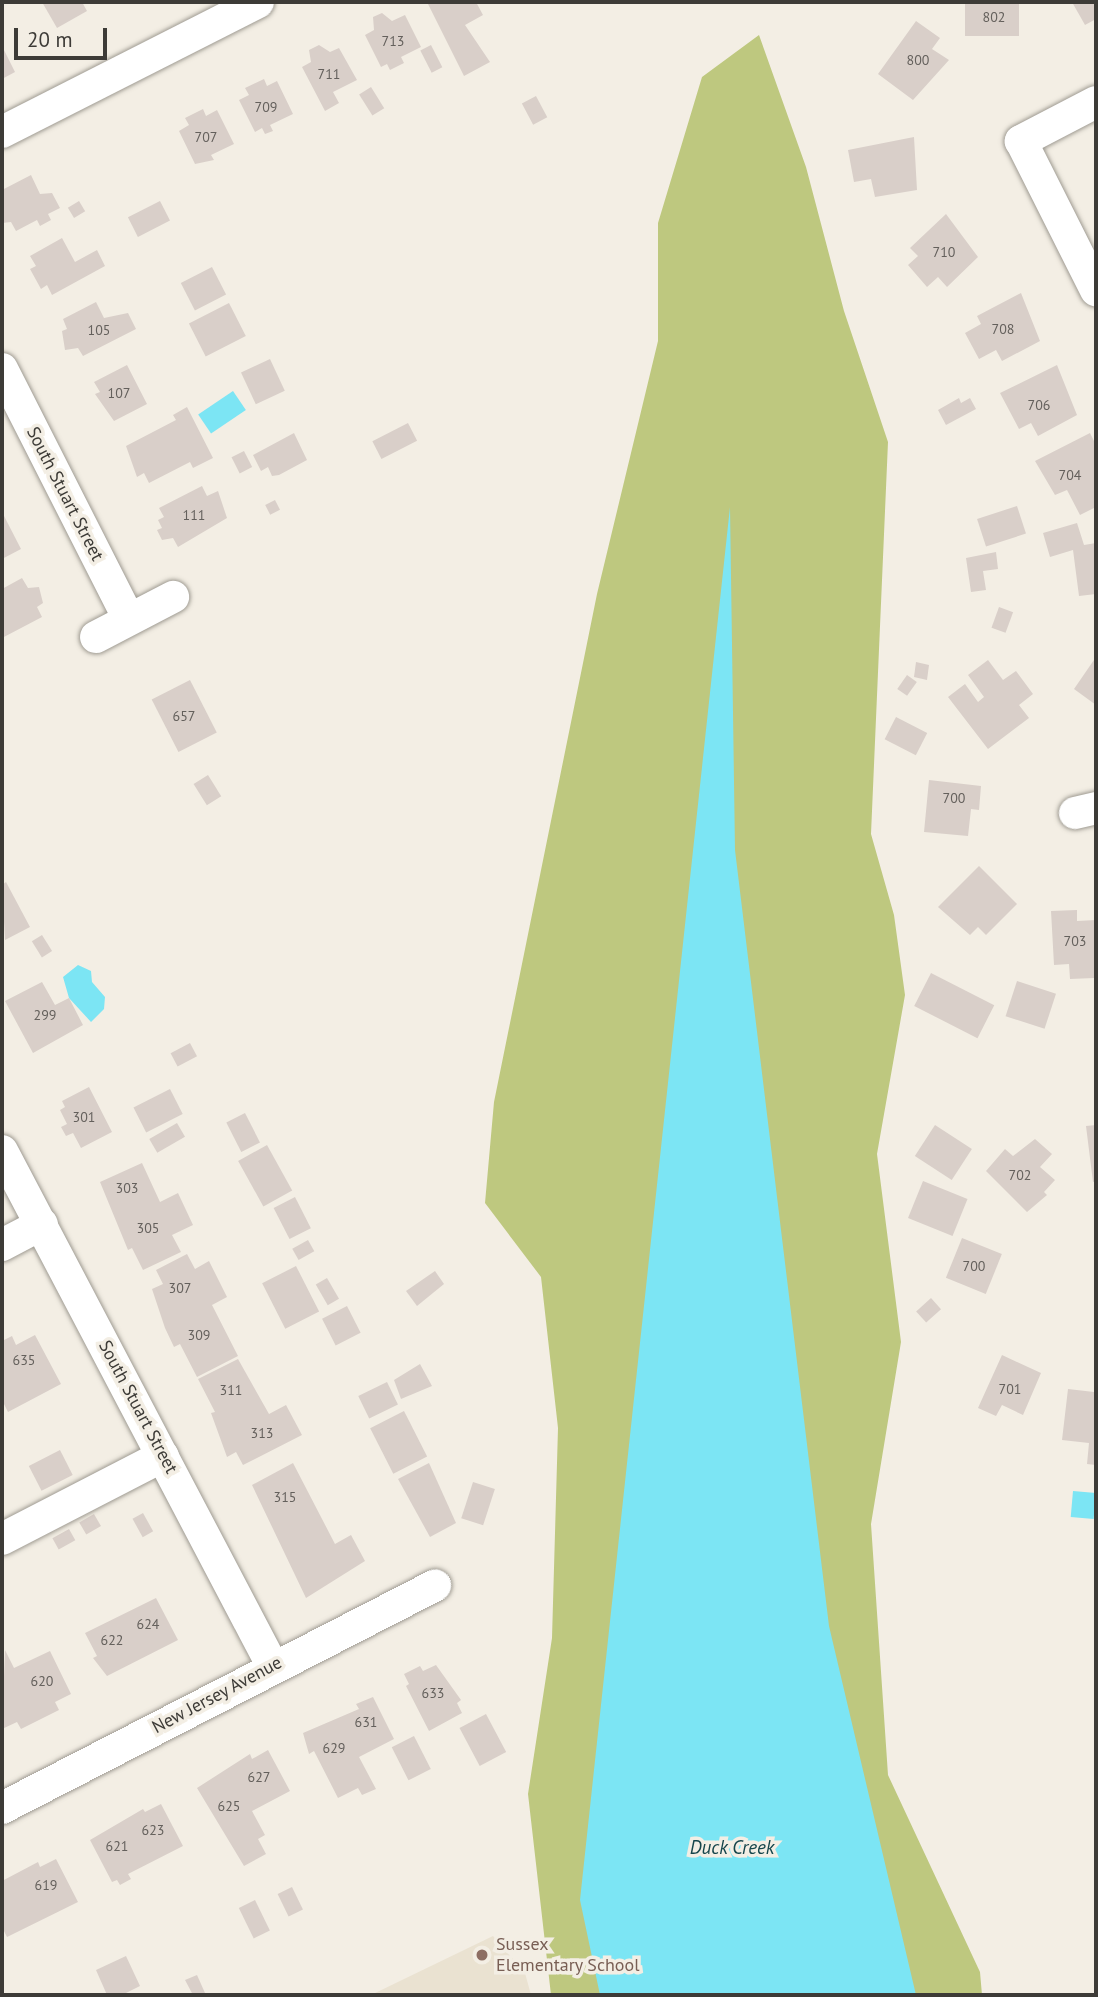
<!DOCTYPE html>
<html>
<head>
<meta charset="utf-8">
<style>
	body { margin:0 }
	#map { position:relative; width:1098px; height:1997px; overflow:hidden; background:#f3eee4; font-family:"PT Sans",sans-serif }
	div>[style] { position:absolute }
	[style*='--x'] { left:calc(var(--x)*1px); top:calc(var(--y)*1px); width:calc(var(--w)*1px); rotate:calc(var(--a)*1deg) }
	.built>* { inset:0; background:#eae2d1 }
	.green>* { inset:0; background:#bec87f }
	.water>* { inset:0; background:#7ce5f4; transform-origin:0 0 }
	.building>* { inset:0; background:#d9cfc9; transform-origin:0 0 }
	.roads { filter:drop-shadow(0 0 2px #9f9b92) drop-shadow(0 0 2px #9f9b92) }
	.minor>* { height:32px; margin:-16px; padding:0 16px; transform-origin:16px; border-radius:16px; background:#fff }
	.dots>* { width:19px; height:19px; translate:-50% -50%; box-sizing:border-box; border:4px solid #f3eee4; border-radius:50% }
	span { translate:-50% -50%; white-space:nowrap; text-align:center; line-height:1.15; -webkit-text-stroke:7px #f3eee4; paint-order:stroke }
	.number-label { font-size:14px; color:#64605c }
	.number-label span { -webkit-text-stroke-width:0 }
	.street-label { font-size:18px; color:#3d3b37 }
	.education-label { font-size:18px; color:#785e54 }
	.left { translate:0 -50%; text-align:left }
	.water-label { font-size:19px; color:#15454b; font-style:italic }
	.frame { position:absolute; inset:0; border:4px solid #3d3b37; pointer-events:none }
	.scale { position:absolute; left:14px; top:28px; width:93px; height:32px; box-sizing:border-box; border:4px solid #3d3b37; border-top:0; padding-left:9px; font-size:21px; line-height:24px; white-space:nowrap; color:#3d3b37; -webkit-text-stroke:5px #f3eee4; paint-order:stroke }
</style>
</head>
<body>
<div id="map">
	<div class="built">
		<div style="clip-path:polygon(493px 1936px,525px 1973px,531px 1995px,371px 1995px)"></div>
	</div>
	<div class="green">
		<div style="clip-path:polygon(759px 35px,806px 167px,844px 311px,888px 442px,871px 834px,894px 915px,905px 995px,877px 1154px,901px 1342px,871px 1524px,888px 1775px,980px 1972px,982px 1995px,551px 1995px,528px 1794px,552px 1638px,558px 1428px,541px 1277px,485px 1203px,494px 1102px,597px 594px,658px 341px,658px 223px,702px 77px)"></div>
	</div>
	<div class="water">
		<div style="left:233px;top:391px;width:23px;height:42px;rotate:56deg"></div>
		<div style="clip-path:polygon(730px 507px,735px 850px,829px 1626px,916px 1995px,600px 1995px,580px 1900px)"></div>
		<div style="clip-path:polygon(78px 965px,91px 971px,92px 982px,105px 997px,104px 1009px,91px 1022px,69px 998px,63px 977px)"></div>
		<div style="left:1073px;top:1491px;width:23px;height:26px;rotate:5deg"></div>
	</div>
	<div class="building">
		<div style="clip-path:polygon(42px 2px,82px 2px,87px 11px,57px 28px)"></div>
		<div style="clip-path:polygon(427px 2px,476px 2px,483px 15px,465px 25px,490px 62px,464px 76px)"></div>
		<div style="left:965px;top:2px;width:54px;height:34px"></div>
		<div style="clip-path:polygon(1072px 2px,1096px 2px,1096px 19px,1085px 25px)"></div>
		<div style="clip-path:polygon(382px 13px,392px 21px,405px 15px,421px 47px,401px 57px,404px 63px,390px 70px,387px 64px,381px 67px,365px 35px,374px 30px,373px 17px)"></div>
		<div style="clip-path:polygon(916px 21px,940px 38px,932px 49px,949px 60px,913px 100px,878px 74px)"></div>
		<div style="clip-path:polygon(319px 45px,330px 52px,339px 48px,357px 80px,333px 92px,339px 103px,325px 111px,302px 67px,311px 62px,309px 50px)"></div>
		<div style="left:431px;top:45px;width:25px;height:12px;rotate:63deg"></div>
		<div style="clip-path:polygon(2px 46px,15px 72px,2px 79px)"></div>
		<div style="clip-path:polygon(264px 79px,267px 86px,277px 81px,293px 114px,270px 125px,273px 131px,265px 134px,262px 128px,255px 132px,239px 100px,249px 95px,245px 88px)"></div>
		<div style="left:371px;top:87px;width:25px;height:14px;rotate:58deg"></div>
		<div style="left:536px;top:96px;width:24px;height:16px;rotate:62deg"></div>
		<div style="clip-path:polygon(203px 109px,206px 116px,217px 110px,234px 144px,211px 155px,214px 160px,195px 164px,179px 131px,189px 125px,185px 118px)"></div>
		<div style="clip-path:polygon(914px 137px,917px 190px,875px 197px,871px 179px,854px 182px,848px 150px)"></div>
		<div style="clip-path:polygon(31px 175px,40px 194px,52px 193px,60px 208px,48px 214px,51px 220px,40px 226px,37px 220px,16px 231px,11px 222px,2px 223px,2px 190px)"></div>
		<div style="left:79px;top:201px;width:12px;height:13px;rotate:59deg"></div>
		<div style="left:160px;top:201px;width:22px;height:36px;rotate:63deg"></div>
		<div style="clip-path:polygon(946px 214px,978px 257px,947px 287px,938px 277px,927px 287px,908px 265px,918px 256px,910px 248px)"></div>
		<div style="clip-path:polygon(62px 238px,75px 262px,97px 250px,105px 266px,52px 295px,47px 285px,41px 289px,30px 269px,36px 266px,30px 256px)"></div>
		<div style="left:212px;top:267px;width:31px;height:35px;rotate:63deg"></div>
		<div style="clip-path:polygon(1021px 293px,1040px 341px,1002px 361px,996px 350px,979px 359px,965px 333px,981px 324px,977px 316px)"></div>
		<div style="clip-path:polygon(96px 302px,104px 318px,128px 313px,136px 329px,83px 356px,78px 348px,65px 350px,62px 331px,67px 329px,63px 319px)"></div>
		<div style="left:229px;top:303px;width:37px;height:45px;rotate:63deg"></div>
		<div style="left:270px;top:359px;width:35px;height:32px;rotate:65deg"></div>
		<div style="clip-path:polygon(127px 365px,147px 404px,114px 421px,95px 394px,100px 392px,94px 382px)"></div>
		<div style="clip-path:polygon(1057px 365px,1077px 415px,1038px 436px,1031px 423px,1019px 429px,1000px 393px)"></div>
		<div style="clip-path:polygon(959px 398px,961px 403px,970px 398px,976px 409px,946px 425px,938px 410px)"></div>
		<div style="clip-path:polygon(187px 407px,213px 458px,193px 468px,190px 462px,149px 483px,144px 473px,137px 477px,126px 446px,176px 420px,173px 415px)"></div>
		<div style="left:408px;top:423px;width:20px;height:40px;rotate:63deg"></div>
		<div style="clip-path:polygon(294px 433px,307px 460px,279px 475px,272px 476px,268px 467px,261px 471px,253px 455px)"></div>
		<div style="clip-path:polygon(1090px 433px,1096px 445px,1096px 507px,1080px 515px,1067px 490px,1055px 495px,1035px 461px)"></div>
		<div style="left:244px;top:451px;width:18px;height:14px;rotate:63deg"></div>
		<div style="clip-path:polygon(202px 486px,207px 496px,218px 491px,227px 518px,178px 547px,173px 538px,162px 540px,157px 530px,162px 528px,158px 520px,164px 517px,159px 508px)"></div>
		<div style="left:275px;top:500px;width:11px;height:11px;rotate:63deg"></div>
		<div style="left:1017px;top:506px;width:29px;height:42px;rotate:72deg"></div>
		<div style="clip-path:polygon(2px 512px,21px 549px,2px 559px)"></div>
		<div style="clip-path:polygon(1077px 523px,1084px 545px,1096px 543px,1096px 594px,1079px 596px,1073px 550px,1050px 557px,1043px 533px)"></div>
		<div style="clip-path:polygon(996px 552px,998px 569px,983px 571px,986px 590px,971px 592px,966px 558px)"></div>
		<div style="clip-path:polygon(22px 578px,28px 588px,39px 587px,43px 603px,37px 607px,42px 617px,2px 638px,2px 589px)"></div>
		<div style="left:999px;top:607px;width:15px;height:22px;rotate:20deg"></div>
		<div style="clip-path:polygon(1096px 657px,1096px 705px,1074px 689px)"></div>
		<div style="clip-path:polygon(988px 660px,1003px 680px,1016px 671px,1033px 694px,1019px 705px,1029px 718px,988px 749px,948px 697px,965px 684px,978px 702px,984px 697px,968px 675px)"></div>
		<div style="clip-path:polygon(916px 662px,929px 665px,927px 680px,914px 677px)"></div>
		<div style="left:907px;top:675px;width:12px;height:17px;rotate:35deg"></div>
		<div style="left:190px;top:680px;width:59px;height:43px;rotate:63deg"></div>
		<div style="left:896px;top:717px;width:35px;height:25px;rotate:27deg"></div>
		<div style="left:208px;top:775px;width:25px;height:17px;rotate:58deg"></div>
		<div style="clip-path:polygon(929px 780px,981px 786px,979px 810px,971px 809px,968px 836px,924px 832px)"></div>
		<div style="clip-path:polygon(979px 866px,1017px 904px,986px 935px,978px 927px,970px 935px,938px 907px)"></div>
		<div style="clip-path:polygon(6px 882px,30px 927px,5px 940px,2px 885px)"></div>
		<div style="clip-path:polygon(1077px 910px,1077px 921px,1096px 920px,1094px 978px,1070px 979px,1069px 964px,1054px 965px,1051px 911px)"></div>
		<div style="left:42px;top:935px;width:19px;height:12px;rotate:58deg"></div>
		<div style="left:931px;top:973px;width:71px;height:37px;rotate:27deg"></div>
		<div style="left:1017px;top:981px;width:41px;height:37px;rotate:18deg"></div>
		<div style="clip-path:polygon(42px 982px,55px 1005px,69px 998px,83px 1025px,33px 1053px,5px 1001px)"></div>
		<div style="left:190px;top:1043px;width:15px;height:22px;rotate:62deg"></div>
		<div style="clip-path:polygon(89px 1087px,112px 1132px,81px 1148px,73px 1133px,66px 1136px,61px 1127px,67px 1124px,60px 1110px,65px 1107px,62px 1101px)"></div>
		<div style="left:170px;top:1089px;width:28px;height:41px;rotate:63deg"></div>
		<div style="left:245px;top:1113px;width:33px;height:21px;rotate:63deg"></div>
		<div style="left:177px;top:1123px;width:16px;height:32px;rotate:60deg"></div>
		<div style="left:935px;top:1125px;width:44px;height:37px;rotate:33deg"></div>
		<div style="clip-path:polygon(1096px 1125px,1096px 1181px,1093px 1182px,1086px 1126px)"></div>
		<div style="clip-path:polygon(1035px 1139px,1052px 1154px,1040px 1167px,1055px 1180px,1044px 1192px,1047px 1195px,1027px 1212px,986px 1171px,1005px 1149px,1013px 1156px)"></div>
		<div style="left:267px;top:1145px;width:52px;height:33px;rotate:61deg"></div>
		<div style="clip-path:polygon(142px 1163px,160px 1202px,178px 1193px,193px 1225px,172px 1235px,181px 1252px,143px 1270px,132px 1248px,128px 1250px,100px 1182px)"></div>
		<div style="left:923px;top:1181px;width:48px;height:40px;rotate:22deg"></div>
		<div style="left:295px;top:1197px;width:35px;height:24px;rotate:63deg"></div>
		<div style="left:962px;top:1238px;width:43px;height:43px;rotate:22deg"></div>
		<div style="left:308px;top:1240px;width:13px;height:18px;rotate:61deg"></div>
		<div style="clip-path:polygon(187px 1254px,195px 1269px,209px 1261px,227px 1297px,212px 1305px,238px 1356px,197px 1377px,180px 1344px,174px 1347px,165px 1328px,152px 1289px,163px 1284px,156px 1270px)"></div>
		<div style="left:296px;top:1266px;width:51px;height:38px;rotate:63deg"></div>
		<div style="clip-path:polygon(435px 1271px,444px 1284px,417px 1306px,406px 1291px)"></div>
		<div style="left:327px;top:1278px;width:24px;height:13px;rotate:60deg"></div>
		<div style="left:931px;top:1298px;width:15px;height:20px;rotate:48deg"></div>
		<div style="left:347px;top:1306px;width:30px;height:28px;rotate:63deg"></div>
		<div style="clip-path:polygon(35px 1335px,61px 1384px,8px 1412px,2px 1400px,2px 1341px,12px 1336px,16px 1345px)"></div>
		<div style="clip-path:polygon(1002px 1355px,1041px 1373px,1023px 1415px,1002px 1405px,996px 1416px,978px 1408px)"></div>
		<div style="clip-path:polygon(238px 1359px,269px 1414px,286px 1405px,302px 1435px,243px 1465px,236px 1452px,227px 1457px,211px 1413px,215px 1412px,198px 1379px)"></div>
		<div style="clip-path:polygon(420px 1364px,432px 1386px,401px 1399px,394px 1380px)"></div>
		<div style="left:387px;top:1382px;width:25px;height:32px;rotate:64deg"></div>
		<div style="clip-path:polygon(1096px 1387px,1096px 1465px,1087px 1464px,1089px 1443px,1062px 1440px,1068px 1389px,1094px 1392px)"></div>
		<div style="left:404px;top:1411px;width:51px;height:38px;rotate:63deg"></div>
		<div style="left:60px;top:1450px;width:28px;height:35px;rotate:63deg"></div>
		<div style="clip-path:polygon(293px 1463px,335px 1544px,351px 1535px,365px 1561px,306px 1598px,252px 1485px)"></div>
		<div style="clip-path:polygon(429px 1463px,456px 1523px,430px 1537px,398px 1479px)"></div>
		<div style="left:473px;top:1482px;width:23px;height:38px;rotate:18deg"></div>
		<div style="left:143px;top:1513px;width:21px;height:12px;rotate:61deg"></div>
		<div style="left:94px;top:1514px;width:14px;height:17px;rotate:60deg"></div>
		<div style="left:69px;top:1529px;width:13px;height:19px;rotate:61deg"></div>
		<div style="clip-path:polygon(156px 1598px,178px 1640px,107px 1676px,93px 1658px,97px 1656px,85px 1633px)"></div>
		<div style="clip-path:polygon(5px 1650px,14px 1668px,50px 1651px,71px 1694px,55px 1702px,59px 1710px,21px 1729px,17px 1722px,2px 1729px)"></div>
		<div style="clip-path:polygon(436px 1665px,461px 1700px,457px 1703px,462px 1713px,429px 1731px,406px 1686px,409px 1684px,404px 1674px,420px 1666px,423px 1671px)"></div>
		<div style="clip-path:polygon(373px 1697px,394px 1739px,359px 1757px,376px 1789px,362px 1795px,358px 1788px,338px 1798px,314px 1751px,309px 1754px,303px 1733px,359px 1709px,356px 1704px)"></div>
		<div style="left:486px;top:1714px;width:43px;height:30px;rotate:62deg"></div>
		<div style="left:414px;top:1736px;width:37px;height:25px;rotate:63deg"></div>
		<div style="clip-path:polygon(268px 1750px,290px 1791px,252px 1811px,265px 1835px,258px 1839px,266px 1854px,244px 1866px,197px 1788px,250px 1754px,252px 1759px)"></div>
		<div style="clip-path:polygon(161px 1804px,183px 1846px,128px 1874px,131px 1879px,120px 1885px,117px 1880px,112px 1882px,90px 1840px,143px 1809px,145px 1812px)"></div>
		<div style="clip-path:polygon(56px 1859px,78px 1902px,7px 1937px,2px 1927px,2px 1881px,38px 1862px,40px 1867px)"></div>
		<div style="left:292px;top:1887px;width:25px;height:16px;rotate:64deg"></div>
		<div style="left:255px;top:1900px;width:34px;height:18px;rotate:64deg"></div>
		<div style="clip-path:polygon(126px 1956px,140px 1986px,122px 1995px,107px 1995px,96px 1970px)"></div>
		<div style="clip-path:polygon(197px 1975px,205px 1993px,193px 1995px,185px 1980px)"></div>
	</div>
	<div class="roads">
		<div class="minor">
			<div style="--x:1096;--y:102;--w:85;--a:152.5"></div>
			<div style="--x:1021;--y:141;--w:167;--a:63.3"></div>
			<div style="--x:2;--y:132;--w:287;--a:-26.9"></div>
			<div style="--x:2;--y:369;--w:280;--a:63.1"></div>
			<div style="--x:96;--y:637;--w:87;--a:-27.5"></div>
			<div style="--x:1075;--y:813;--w:22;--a:-13"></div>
			<div style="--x:2;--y:1151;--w:581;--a:62.29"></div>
			<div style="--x:2;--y:1245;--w:45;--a:-27.7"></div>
			<div style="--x:2;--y:1539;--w:181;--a:-27.3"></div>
			<div style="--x:2;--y:1808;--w:487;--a:-27.2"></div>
		</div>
	</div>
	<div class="dots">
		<div style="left:482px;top:1955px;background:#8d6e63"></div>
	</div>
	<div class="number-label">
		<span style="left:994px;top:17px">802</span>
		<span style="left:393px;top:41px">713</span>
		<span style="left:918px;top:60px">800</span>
		<span style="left:329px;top:74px">711</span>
		<span style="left:266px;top:107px">709</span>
		<span style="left:206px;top:137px">707</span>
		<span style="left:944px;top:252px">710</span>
		<span style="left:1003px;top:329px">708</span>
		<span style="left:99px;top:330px">105</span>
		<span style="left:119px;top:393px">107</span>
		<span style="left:1039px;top:405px">706</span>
		<span style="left:1070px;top:475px">704</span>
		<span style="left:194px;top:515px">111</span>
		<span style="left:184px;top:716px">657</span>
		<span style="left:954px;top:798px">700</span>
		<span style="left:1075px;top:941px">703</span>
		<span style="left:45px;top:1015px">299</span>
		<span style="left:84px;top:1117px">301</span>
		<span style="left:1020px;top:1175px">702</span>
		<span style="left:127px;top:1188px">303</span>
		<span style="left:148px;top:1228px">305</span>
		<span style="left:974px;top:1266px">700</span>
		<span style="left:180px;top:1288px">307</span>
		<span style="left:199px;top:1335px">309</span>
		<span style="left:24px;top:1360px">635</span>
		<span style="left:1010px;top:1389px">701</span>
		<span style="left:231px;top:1390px">311</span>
		<span style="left:262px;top:1433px">313</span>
		<span style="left:285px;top:1497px">315</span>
		<span style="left:148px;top:1624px">624</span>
		<span style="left:112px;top:1640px">622</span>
		<span style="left:42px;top:1681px">620</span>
		<span style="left:433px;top:1693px">633</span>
		<span style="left:366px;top:1722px">631</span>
		<span style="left:334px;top:1748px">629</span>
		<span style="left:259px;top:1777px">627</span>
		<span style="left:229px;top:1806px">625</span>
		<span style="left:153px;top:1830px">623</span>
		<span style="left:117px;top:1846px">621</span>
		<span style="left:46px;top:1885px">619</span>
	</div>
	<div class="street-label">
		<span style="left:65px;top:494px;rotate:63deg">South Stuart Street</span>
		<span style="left:138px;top:1407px;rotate:62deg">South Stuart Street</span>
		<span style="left:217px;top:1695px;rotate:-28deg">New Jersey Avenue</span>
	</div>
	<div class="education-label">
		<span class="left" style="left:496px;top:1955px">Sussex<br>Elementary School</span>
	</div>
	<div class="water-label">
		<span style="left:732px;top:1848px">Duck Creek</span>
	</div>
	<div class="frame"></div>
	<div class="scale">20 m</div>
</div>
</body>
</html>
